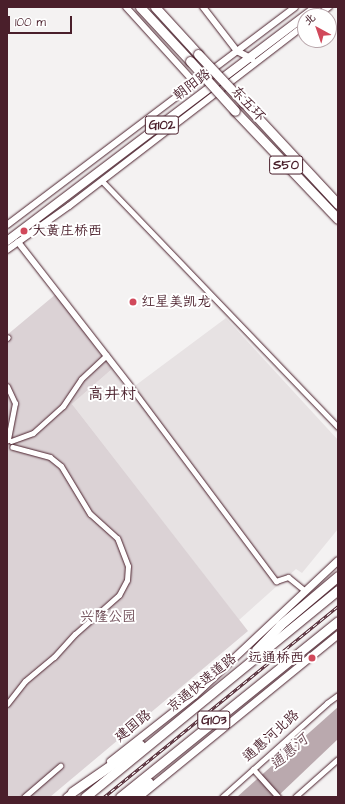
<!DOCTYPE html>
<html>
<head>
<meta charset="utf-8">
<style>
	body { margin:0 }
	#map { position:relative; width:345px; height:804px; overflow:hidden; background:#f4f2f2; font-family:"Architects Daughter","LXGW WenKai TC",sans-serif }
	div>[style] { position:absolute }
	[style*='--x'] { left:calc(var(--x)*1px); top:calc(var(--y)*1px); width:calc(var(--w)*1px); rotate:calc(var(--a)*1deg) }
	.built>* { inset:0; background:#e7e2e3 }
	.green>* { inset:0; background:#dbd2d5 }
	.water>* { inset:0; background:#baa9ae }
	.roads { filter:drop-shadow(0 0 1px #4a1f2b) drop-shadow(0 0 1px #4a1f2b) }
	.minor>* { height:5px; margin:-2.5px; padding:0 2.5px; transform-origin:2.5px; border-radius:2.5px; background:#fff }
	.tertiary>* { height:6px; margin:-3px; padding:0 3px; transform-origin:3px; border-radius:3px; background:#fff }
	.secondary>* { height:7px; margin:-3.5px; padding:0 3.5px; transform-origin:3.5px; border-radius:3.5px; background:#fff }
	.trunk>* { height:8px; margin:-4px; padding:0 4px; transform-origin:4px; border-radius:4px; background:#fff }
	.motorway>* { height:9px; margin:-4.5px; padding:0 4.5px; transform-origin:4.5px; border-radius:4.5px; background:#fff }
	.rail>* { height:3px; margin-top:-1.5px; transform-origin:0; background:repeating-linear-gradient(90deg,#fff 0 4.5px,#4a1f2b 0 9px); box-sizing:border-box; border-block:1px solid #4a1f2b }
	.bridges { filter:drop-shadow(0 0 1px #4a1f2b) drop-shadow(0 0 1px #4a1f2b) }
	.motorway-bridge>* { height:9px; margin:-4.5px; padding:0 4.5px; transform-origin:4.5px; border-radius:4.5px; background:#fff }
	.dots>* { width:11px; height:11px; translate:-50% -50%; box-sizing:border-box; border:2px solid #fff; border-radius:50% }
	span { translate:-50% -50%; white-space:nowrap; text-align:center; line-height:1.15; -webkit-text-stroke:4px #fff; paint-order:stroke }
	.shield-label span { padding:1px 3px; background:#fff; border:1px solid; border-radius:3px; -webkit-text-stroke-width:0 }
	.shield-label { font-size:13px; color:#4a1f2b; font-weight:700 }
	.street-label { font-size:14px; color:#4a1f2b }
	.poi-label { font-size:14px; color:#4a1f2b }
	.left { translate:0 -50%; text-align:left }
	.right { translate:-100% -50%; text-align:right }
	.park-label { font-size:14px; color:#6e4c56 }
	.water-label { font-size:15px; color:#714f59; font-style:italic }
	.quarter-label { font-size:16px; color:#4a1f2b }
	.frame { position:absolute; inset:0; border:8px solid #4a1f2b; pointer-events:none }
	.north { position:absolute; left:297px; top:8px; width:40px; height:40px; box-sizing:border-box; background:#fff; border:1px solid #b7a5aa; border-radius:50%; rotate:320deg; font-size:11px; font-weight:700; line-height:16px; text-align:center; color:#4a1f2b }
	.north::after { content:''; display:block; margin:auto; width:14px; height:18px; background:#d1495b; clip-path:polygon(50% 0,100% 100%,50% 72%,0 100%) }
	.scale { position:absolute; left:8px; top:16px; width:64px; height:18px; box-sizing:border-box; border:2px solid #4a1f2b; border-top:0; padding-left:5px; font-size:12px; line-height:14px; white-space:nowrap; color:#4a1f2b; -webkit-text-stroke:3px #fff; paint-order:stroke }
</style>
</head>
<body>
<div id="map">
	<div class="built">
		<div style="clip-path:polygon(226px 318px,338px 440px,338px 529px,302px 573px,296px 569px,239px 620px,72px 404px,112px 369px,128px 391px)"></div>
	</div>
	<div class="green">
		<div style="clip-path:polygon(56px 294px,112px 369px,72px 404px,248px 631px,50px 797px,7px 797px,7px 335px)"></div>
	</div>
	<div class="water">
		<div style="clip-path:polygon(338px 707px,338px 739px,277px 797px,237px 797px)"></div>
	</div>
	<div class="roads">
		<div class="minor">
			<div style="--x:102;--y:181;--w:341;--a:46.2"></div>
			<div style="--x:7;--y:338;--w:1;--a:-45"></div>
			<div style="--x:7;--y:386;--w:19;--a:65"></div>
			<div style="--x:15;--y:403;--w:38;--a:101"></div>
			<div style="--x:130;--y:386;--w:244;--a:53.2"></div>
			<div style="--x:276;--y:581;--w:13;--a:-18"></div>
			<div style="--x:288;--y:577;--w:22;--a:39"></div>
			<div style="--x:11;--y:441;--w:23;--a:-20"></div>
			<div style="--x:33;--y:433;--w:40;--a:-42"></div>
			<div style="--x:63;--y:406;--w:32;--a:-56"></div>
			<div style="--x:81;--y:379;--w:35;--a:-43"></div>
			<div style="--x:7;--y:704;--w:29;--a:-52"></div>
			<div style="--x:25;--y:681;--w:38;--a:-40"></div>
			<div style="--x:54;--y:657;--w:31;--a:-48"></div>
			<div style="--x:75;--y:634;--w:59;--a:-41.6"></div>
			<div style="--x:119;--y:595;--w:17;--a:-62"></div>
			<div style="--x:127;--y:580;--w:14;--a:-86"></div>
			<div style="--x:128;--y:566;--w:30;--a:-111"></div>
			<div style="--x:117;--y:538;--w:36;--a:-138"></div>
			<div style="--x:90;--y:514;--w:56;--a:-121.1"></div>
			<div style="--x:61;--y:466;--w:14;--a:-141"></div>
			<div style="--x:50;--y:457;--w:39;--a:-165"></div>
			<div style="--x:253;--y:769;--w:38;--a:48"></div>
			<div style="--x:24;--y:797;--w:48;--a:-40.7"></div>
			<div style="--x:222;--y:797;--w:141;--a:-41.8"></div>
			<div style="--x:327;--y:703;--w:14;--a:-36"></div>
			<div style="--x:295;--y:797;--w:57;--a:-41.5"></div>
		</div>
		<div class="tertiary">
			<div style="--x:126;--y:7;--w:103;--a:47.8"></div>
			<div style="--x:203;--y:7;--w:56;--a:52.3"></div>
			<div style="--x:237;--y:51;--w:17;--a:28"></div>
			<div style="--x:317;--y:16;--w:15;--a:-37"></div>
			<div style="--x:7;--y:225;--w:361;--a:-37.1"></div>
			<div style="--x:18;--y:242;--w:182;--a:52.1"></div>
			<div style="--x:7;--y:250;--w:76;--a:-35.4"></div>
			<div style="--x:69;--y:206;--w:297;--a:-37.5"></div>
		</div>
		<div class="secondary">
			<div style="--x:110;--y:761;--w:107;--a:-38.2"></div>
			<div style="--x:194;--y:695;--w:197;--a:-43.2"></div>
			<div style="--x:66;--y:797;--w:13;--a:-39"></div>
			<div style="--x:138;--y:797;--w:258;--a:-39.2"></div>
		</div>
		<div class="trunk">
			<div style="--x:7;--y:241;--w:388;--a:-37.1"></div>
		</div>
		<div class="motorway">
			<div style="--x:140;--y:7;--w:74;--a:47.2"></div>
			<div style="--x:155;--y:7;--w:64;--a:47.5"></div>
			<div style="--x:244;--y:103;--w:138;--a:47.1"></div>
			<div style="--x:235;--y:111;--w:149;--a:46.4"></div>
			<div style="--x:256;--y:650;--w:35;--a:-46"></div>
			<div style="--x:280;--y:625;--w:76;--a:-40.2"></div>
			<div style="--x:72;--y:792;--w:83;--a:-34.7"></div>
			<div style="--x:85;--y:797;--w:327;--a:-39.3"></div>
			<div style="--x:120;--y:797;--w:280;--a:-38.9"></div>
			<div style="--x:131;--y:797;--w:23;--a:-41"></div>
		</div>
	</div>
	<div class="rail">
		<div style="--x:104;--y:797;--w:302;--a:-39.2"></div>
	</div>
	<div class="bridges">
		<div class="motorway-bridge">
			<div style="--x:198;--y:54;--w:67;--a:46.8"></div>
			<div style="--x:190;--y:61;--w:67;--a:48"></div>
		</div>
	</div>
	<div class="dots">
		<div style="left:24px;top:231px;background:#d1495b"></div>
		<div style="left:133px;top:302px;background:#d1495b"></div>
		<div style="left:312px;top:658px;background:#d1495b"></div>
	</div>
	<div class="shield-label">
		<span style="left:162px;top:125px">G102</span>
		<span style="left:286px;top:165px">S50</span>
		<span style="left:214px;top:720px">G103</span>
	</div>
	<div class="street-label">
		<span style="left:192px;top:85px;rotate:-37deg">朝阳路</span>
		<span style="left:248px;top:104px;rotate:47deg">东五环</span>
		<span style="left:202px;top:683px;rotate:-39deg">京通快速道路</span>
		<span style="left:133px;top:726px;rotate:-39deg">建国路</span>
		<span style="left:271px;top:736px;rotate:-42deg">通惠河北路</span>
	</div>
	<div class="poi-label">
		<span class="left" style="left:32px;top:231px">大黄庄桥西</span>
		<span class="left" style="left:141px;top:302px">红星美凯龙</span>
		<span class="right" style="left:304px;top:658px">远通桥西</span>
	</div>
	<div class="park-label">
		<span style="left:108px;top:617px">兴隆公园</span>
	</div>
	<div class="water-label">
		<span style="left:289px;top:752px;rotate:-41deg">通惠河</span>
	</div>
	<div class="quarter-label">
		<span style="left:112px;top:394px">高井村</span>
	</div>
	<div class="frame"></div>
	<div class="north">北</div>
	<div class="scale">100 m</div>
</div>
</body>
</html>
